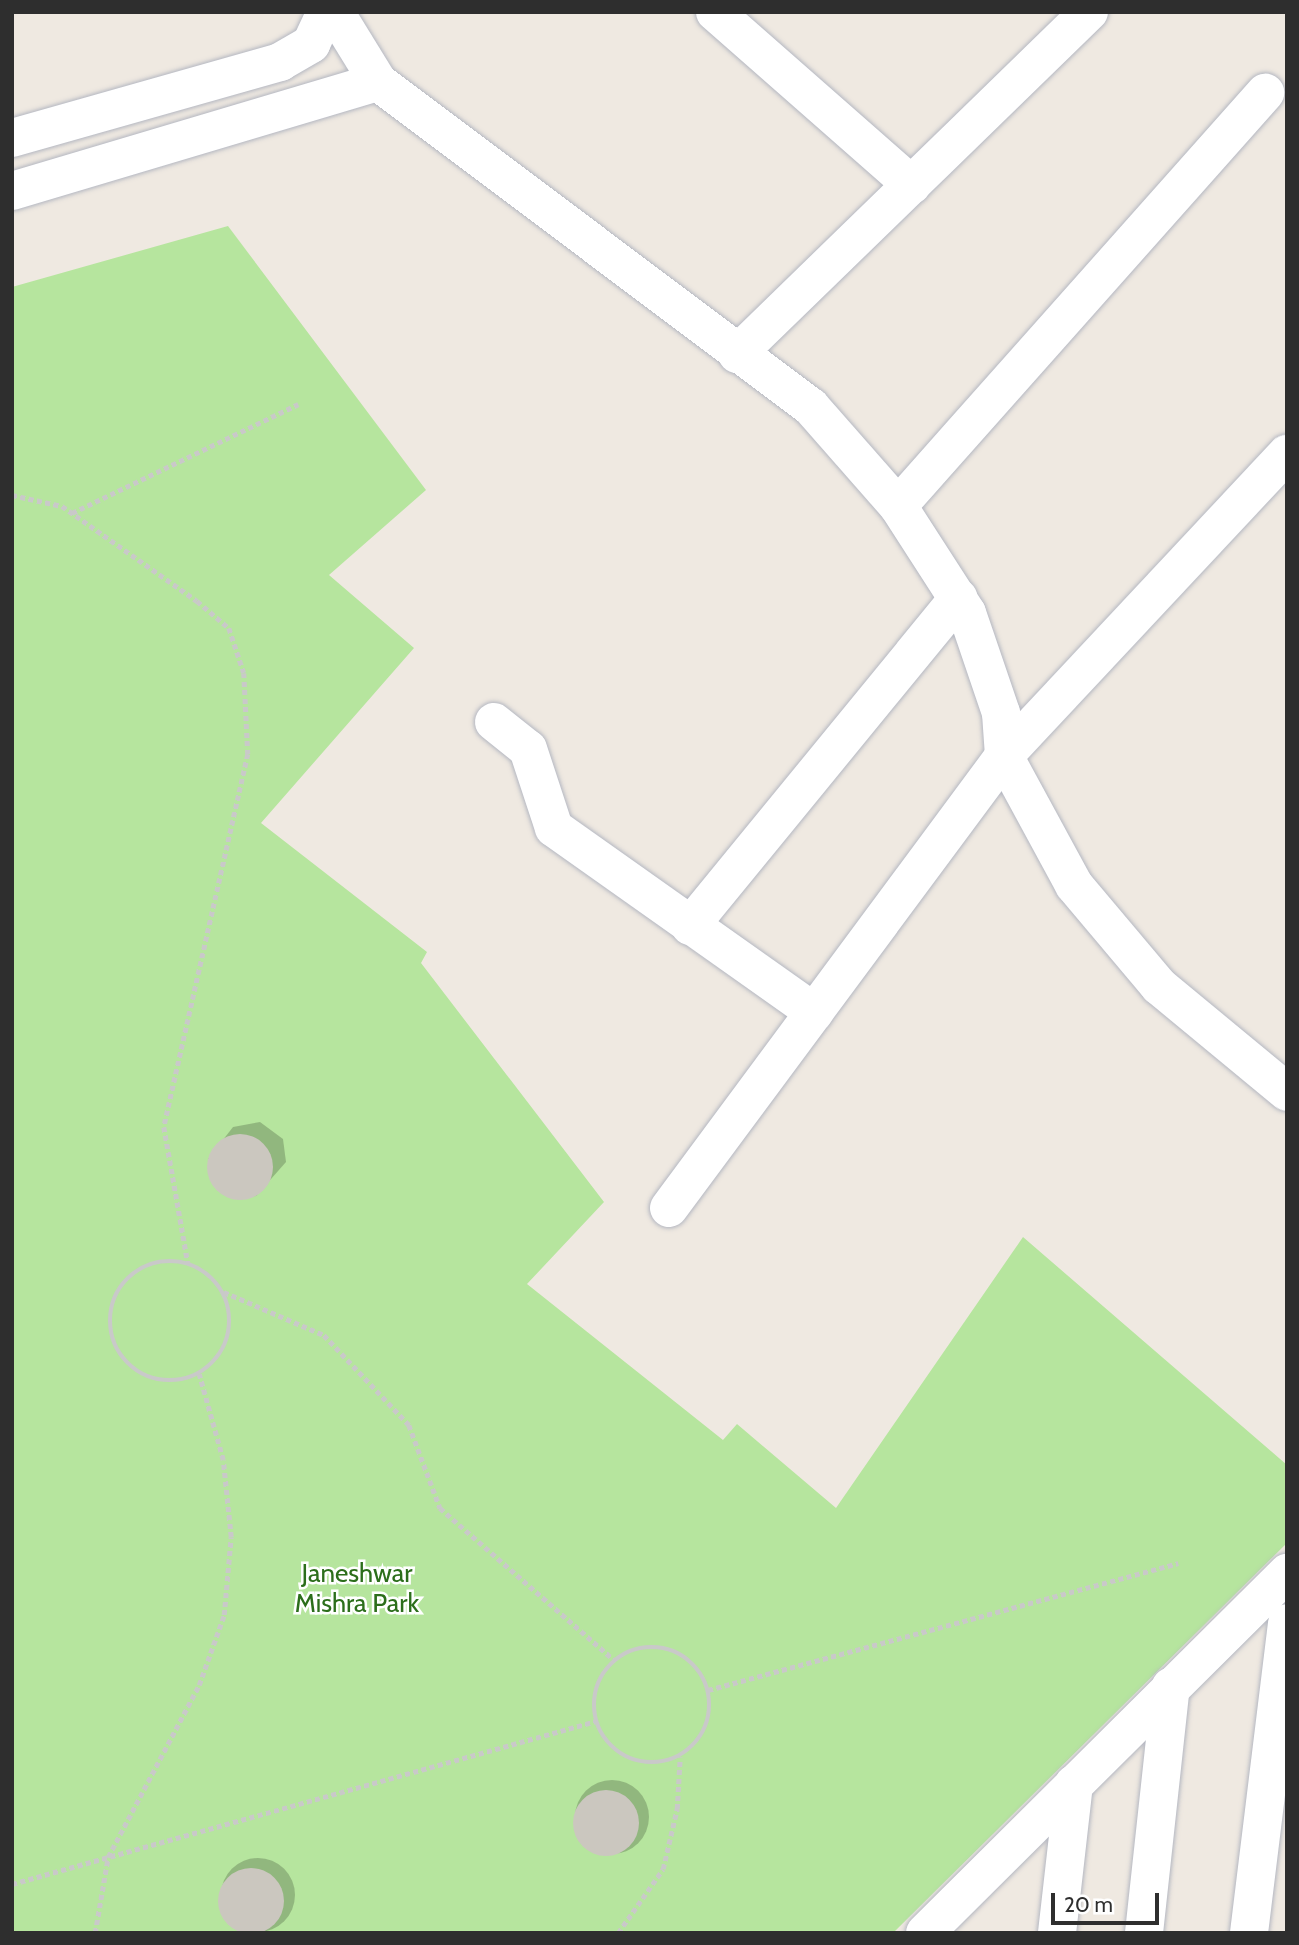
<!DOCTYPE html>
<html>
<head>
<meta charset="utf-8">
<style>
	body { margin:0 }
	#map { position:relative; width:1299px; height:1945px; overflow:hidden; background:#efe9e1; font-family:Cabin,sans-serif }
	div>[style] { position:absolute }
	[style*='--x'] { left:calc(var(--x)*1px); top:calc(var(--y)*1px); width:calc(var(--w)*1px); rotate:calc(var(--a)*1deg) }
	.green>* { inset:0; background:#b6e59e }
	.shadow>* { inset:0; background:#0003 }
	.round { border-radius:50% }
	.building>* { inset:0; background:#cbc7bf }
	.path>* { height:4.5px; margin-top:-2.25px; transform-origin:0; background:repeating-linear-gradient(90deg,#c9c9c9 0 5px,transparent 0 8.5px) }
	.path>.ring { margin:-2.25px; padding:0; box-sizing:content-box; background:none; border:4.5px solid #c9c9c9; border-radius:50% }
	.roads { filter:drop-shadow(0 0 2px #b4b7c1) drop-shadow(0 0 2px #b4b7c1) }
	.minor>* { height:38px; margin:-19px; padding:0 19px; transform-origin:19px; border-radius:19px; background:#fff }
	span { translate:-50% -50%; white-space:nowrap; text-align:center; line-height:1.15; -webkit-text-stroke:5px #fff; paint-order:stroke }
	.park-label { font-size:26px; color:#2c6e1b }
	.frame { position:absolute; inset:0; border:14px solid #2e2e2e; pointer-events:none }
	.scale { position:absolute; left:1051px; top:1893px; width:108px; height:32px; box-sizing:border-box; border:4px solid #2e2e2e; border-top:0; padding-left:9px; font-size:21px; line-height:24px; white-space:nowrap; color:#2e2e2e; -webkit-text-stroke:5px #fff; paint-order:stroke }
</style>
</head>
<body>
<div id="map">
	<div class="green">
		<div style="clip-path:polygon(228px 226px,426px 490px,329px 575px,414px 648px,261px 823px,427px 952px,421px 963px,604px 1202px,527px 1284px,723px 1440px,737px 1424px,836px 1508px,1023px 1237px,1287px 1465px,1287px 1543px,893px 1933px,12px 1933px,12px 287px)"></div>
	</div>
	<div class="shadow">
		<div style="clip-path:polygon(260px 1122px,283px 1139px,286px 1162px,256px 1196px,232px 1198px,212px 1183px,208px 1159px,233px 1127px)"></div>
		<div class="round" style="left:575px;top:1780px;width:74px;height:74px"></div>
		<div class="round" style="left:221px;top:1858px;width:74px;height:74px"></div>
	</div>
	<div class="building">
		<div class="round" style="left:207px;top:1134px;width:66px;height:66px"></div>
		<div class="round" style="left:573px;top:1790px;width:66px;height:66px"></div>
		<div class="round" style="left:218px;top:1868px;width:66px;height:66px"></div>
	</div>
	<div class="path">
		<div style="--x:12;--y:495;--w:51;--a:12.4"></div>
		<div style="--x:62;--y:506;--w:165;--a:35.1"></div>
		<div style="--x:197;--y:601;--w:42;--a:40.2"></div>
		<div style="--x:229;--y:628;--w:47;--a:71.6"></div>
		<div style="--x:244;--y:673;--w:81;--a:87.2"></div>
		<div style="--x:248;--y:754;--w:382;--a:102.7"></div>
		<div style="--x:164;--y:1127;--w:138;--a:80"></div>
		<div style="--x:72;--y:513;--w:251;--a:-25.7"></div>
		<div class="ring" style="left:110px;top:1261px;width:115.5px;height:115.5px"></div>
		<div style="--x:224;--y:1292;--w:109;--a:23.3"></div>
		<div style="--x:324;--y:1335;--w:124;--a:46.6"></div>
		<div style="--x:409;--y:1425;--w:89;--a:69.5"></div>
		<div style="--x:440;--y:1508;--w:231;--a:41.1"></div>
		<div class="ring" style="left:594px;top:1647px;width:111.5px;height:111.5px"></div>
		<div style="--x:708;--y:1690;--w:487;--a:-15.1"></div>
		<div style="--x:12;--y:1884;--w:606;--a:-15.59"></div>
		<div style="--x:95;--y:1933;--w:77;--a:-80.3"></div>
		<div style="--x:108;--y:1857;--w:195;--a:-62.1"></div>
		<div style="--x:199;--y:1685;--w:74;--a:-70.3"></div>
		<div style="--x:224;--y:1615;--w:78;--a:-84.9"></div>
		<div style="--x:231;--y:1537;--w:77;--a:-95.9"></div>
		<div style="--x:223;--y:1460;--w:89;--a:-105.6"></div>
		<div style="--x:618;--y:1933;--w:78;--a:-54.9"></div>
		<div style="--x:663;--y:1869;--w:62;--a:-76.9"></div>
		<div style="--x:677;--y:1809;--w:52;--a:-86.7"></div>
	</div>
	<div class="roads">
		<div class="minor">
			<div style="--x:335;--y:12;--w:82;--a:58.4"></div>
			<div style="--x:378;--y:82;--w:541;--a:36.89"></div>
			<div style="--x:811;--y:407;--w:132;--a:48.7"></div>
			<div style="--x:898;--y:506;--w:127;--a:57.2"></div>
			<div style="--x:967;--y:613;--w:106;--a:71.2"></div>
			<div style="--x:1001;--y:713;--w:43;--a:86"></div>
			<div style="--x:1004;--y:756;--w:147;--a:61.5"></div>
			<div style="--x:1074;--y:885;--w:132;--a:49.9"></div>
			<div style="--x:1159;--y:986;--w:166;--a:39.6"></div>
			<div style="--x:715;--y:12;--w:262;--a:41.3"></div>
			<div style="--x:12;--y:138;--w:279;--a:-15.8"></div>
			<div style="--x:280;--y:62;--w:36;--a:-30"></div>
			<div style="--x:311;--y:44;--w:35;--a:-65"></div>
			<div style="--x:12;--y:191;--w:382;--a:-16.6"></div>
			<div style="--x:737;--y:354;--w:491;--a:-44.2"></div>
			<div style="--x:898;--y:506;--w:553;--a:-48.38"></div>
			<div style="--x:494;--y:722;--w:43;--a:38.5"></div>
			<div style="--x:528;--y:749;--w:83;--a:71.8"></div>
			<div style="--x:554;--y:828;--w:319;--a:35.3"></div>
			<div style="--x:690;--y:926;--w:424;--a:-50.7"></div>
			<div style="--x:669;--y:1208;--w:563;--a:-53.46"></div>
			<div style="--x:1004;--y:756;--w:414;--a:-46.9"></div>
			<div style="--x:925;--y:1933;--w:511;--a:-44.84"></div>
			<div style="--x:1057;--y:1933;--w:150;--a:-83.5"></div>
			<div style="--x:1144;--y:1933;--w:248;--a:-83.8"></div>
			<div style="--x:1249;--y:1933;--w:312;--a:-83"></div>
		</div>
	</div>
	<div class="park-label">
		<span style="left:357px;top:1589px">Janeshwar<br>Mishra Park</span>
	</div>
	<div class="frame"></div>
	<div class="scale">20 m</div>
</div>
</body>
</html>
